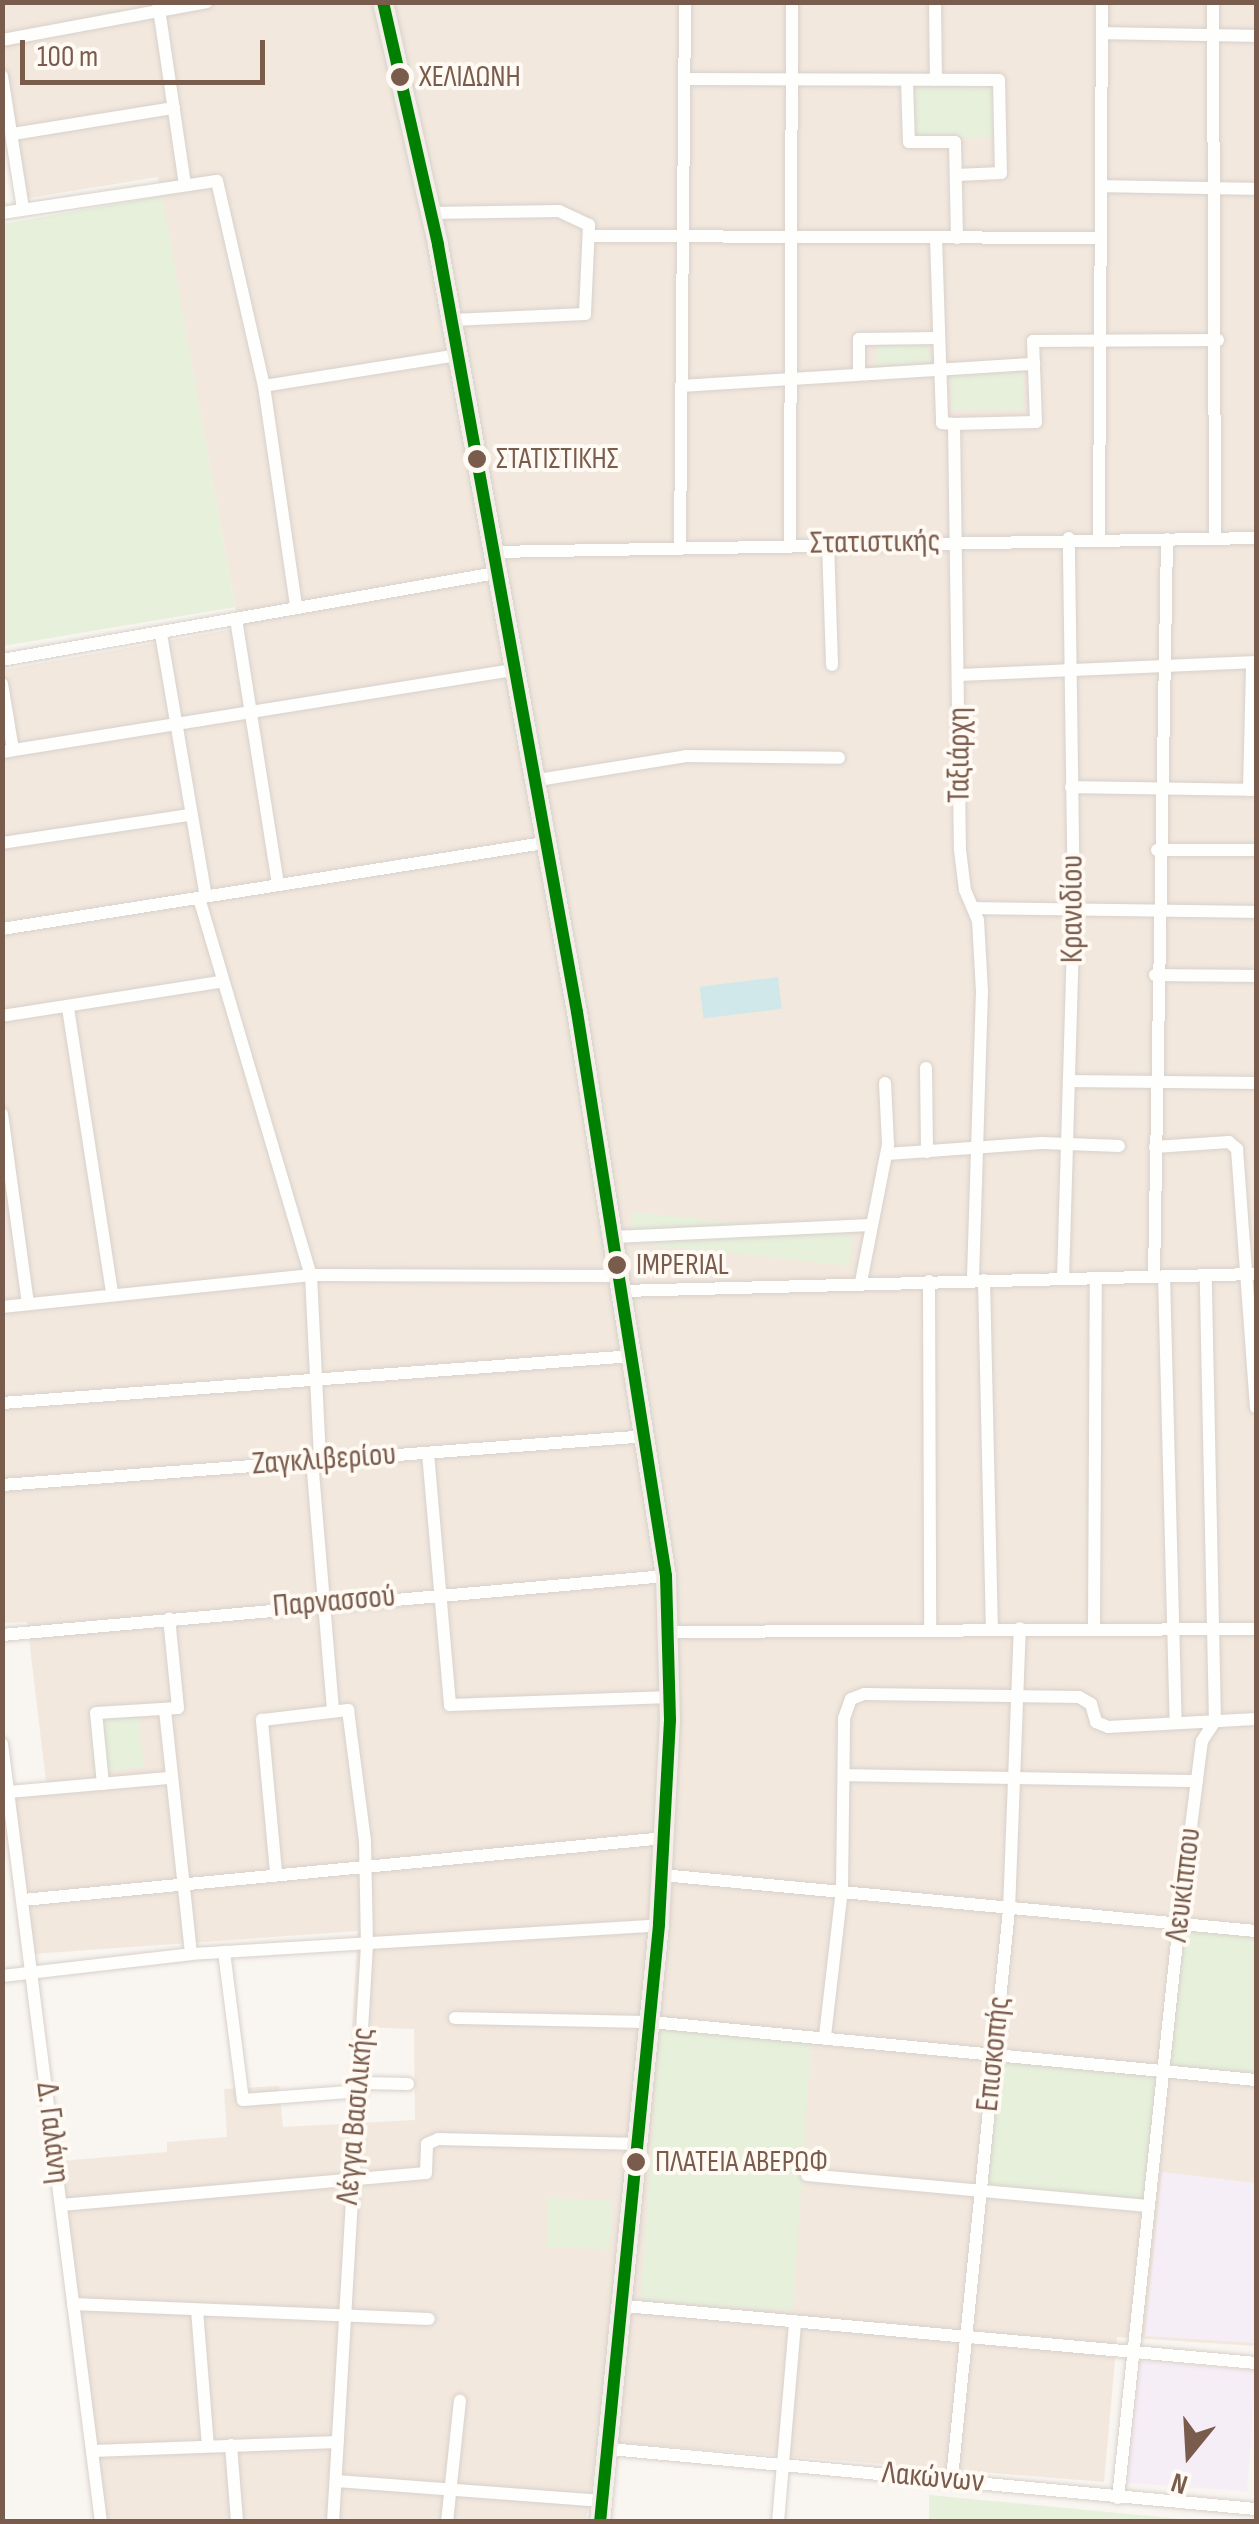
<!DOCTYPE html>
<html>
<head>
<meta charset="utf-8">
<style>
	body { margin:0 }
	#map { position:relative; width:1259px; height:2524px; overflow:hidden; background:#f9f5f0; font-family:"Sofia Sans Condensed",sans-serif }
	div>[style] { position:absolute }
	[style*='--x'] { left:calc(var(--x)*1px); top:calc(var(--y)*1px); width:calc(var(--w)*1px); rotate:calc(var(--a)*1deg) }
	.residential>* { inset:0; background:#f2e8de }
	.education>* { inset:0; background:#f6eef6; transform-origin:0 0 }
	.green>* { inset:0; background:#e7f0db; transform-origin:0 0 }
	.water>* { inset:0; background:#d0e8ea; transform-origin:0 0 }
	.roads { filter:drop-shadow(0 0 2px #d7d1cb) drop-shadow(0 0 2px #d7d1cb) }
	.street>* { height:12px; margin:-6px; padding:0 6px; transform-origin:6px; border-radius:6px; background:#fefefd }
	.primary>* { height:20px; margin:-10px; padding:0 10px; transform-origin:10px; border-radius:10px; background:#f3eee8 }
	.bus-1>* { height:12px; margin:-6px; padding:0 6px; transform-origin:6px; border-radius:6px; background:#008000 }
	.dots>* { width:28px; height:28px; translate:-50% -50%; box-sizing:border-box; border:5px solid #fffaf3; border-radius:50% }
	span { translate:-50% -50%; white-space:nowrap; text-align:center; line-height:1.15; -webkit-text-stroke:8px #fffaf3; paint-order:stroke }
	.bus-label { font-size:30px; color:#7a5c4d }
	.left { translate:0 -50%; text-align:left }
	.street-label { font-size:32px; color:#7a5c4d }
	.frame { position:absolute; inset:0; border:5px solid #7a5c4d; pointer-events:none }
	.north { position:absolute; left:1139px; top:2404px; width:100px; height:100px; -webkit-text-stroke:8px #fffaf3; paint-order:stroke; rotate:198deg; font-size:28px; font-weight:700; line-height:40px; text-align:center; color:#7a5c4d }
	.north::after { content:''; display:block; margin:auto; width:35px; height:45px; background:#7a5c4d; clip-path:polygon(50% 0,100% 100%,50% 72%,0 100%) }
	.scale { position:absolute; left:20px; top:40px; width:245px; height:45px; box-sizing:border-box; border:5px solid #7a5c4d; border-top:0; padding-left:12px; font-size:30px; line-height:35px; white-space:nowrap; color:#7a5c4d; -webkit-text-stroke:8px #fffaf3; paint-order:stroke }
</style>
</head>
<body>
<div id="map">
	<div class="residential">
		<div style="clip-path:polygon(3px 3px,1256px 3px,1256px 2346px,1117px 2337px,1104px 2482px,598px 2441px,586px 2521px,96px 2521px,49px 2162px,167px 2152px,167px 2142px,227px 2137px,224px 2089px,279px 2086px,283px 2127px,415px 2120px,414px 2029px,352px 2027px,358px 1931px,32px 1954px,11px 1794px,47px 1790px,27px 1622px,3px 1623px,3px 670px,239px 628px,158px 177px,23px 199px,3px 72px)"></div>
	</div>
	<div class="education">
		<div style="clip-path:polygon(1162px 2172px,1256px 2183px,1256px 2343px,1145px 2336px)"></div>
		<div style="left:1135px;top:2361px;width:121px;height:122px;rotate:4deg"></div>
	</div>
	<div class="green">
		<div style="left:914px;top:88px;width:83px;height:49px"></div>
		<div style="clip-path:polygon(162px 196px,235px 607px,3px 646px,3px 224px)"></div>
		<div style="clip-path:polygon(877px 345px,927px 346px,933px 361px,876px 366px)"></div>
		<div style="left:1023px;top:373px;width:37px;height:72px;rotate:90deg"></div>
		<div style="left:853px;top:1235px;width:31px;height:222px;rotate:96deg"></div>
		<div style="left:138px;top:1711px;width:56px;height:50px;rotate:84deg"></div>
		<div style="clip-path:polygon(1179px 1922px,1256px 1931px,1256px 2080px,1163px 2071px,1148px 2206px,979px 2194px,994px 2053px,1163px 2071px)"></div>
		<div style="left:660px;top:2027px;width:152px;height:274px;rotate:4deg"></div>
		<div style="left:548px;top:2198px;width:64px;height:49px;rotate:2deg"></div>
		<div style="clip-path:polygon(929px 2495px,1180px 2519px,1180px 2521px,929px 2521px)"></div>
	</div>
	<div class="water">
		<div style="left:778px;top:977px;width:32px;height:79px;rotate:83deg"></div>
	</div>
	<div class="roads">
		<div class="street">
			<div style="--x:158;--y:2;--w:184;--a:81.6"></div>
			<div style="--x:935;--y:2;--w:78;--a:89.3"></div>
			<div style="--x:1213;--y:2;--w:537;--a:89.79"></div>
			<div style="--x:1102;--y:33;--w:154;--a:1.1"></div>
			<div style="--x:2;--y:40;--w:208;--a:-10.5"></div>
			<div style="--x:2;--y:76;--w:135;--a:81"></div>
			<div style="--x:684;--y:79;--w:315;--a:0.2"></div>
			<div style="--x:999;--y:80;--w:93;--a:88.8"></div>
			<div style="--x:1001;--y:173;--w:45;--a:177.5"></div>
			<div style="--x:907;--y:80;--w:62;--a:88.2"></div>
			<div style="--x:909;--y:142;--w:46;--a:0"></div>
			<div style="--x:955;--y:142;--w:96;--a:88.8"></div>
			<div style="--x:13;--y:134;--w:163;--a:-9.2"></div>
			<div style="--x:1101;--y:186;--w:155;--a:1.1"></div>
			<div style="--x:2;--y:213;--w:217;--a:-8.5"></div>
			<div style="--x:217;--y:181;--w:210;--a:77.1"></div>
			<div style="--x:264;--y:386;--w:221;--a:81.7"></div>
			<div style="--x:430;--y:213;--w:129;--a:-0.9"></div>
			<div style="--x:559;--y:211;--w:33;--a:25"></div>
			<div style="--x:589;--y:225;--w:89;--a:92.6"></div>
			<div style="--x:585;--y:314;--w:133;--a:177.4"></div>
			<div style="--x:591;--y:236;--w:510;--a:0.22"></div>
			<div style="--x:936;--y:238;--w:185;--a:88.1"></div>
			<div style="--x:942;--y:423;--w:12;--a:5"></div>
			<div style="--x:954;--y:424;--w:426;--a:89.2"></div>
			<div style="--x:960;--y:850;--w:40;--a:82.9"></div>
			<div style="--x:965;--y:890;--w:33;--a:67"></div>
			<div style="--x:978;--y:920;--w:71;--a:86.8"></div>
			<div style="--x:982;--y:991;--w:289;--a:91.8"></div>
			<div style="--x:859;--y:374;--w:35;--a:-90"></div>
			<div style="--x:859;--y:339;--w:80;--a:-0.7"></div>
			<div style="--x:264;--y:386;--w:196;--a:-9.1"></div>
			<div style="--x:681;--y:386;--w:354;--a:-3.6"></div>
			<div style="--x:954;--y:424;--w:82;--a:-1.4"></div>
			<div style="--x:1036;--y:422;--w:81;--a:-92.1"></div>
			<div style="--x:1033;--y:341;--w:185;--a:-0.3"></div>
			<div style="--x:1099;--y:538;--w:536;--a:-89.68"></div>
			<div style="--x:828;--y:543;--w:122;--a:88.1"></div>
			<div style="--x:790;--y:545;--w:543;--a:-89.79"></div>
			<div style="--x:680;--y:547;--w:545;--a:-89.47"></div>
			<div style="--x:493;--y:552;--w:763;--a:-1.05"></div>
			<div style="--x:236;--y:619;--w:268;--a:81"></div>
			<div style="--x:161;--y:634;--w:266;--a:80.3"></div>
			<div style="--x:2;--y:660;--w:502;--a:-9.99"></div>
			<div style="--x:960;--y:675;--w:296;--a:-2.5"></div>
			<div style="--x:2;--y:684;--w:67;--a:80.5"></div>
			<div style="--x:2;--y:752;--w:517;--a:-9.13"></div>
			<div style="--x:532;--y:781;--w:156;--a:-9.2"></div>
			<div style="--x:686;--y:756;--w:153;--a:0.7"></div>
			<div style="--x:1071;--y:787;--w:185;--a:0.9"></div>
			<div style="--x:1249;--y:790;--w:127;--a:-88.6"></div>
			<div style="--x:2;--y:843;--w:189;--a:-8.5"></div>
			<div style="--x:1157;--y:850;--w:99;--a:0"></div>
			<div style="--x:199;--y:898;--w:393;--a:73.5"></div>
			<div style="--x:311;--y:1275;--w:184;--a:87.2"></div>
			<div style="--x:973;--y:908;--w:283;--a:0.8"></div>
			<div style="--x:2;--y:929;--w:549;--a:-9.02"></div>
			<div style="--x:1155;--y:975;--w:101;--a:0.6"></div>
			<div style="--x:68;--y:1008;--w:287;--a:81.2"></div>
			<div style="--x:2;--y:1016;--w:221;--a:-8.9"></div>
			<div style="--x:926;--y:1068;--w:84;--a:89.3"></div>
			<div style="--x:1071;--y:1081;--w:185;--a:0.6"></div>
			<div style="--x:2;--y:1114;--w:192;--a:82.2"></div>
			<div style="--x:1155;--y:1147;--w:74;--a:-3.9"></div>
			<div style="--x:1229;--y:1142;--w:11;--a:41"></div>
			<div style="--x:1237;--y:1149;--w:259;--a:85.8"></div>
			<div style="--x:887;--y:1154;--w:155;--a:-4.1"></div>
			<div style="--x:1042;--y:1143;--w:77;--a:2.2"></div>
			<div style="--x:615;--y:1237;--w:255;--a:-2.7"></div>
			<div style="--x:1164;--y:1276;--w:447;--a:88.5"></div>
			<div style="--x:1154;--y:1277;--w:738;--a:-88.99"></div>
			<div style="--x:1063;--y:1279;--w:367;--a:-88.3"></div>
			<div style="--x:1074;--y:912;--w:374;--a:-90.8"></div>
			<div style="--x:984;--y:1280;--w:348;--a:88.7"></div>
			<div style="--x:929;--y:1281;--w:347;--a:89.8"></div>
			<div style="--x:861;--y:1282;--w:141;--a:-78.9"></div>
			<div style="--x:888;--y:1144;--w:61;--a:-92.8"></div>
			<div style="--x:622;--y:1291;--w:634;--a:-1.54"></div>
			<div style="--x:2;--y:1307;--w:311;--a:-5.9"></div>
			<div style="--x:311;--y:1275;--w:309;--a:0.2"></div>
			<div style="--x:2;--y:1403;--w:633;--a:-4.26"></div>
			<div style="--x:428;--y:1453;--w:253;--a:85"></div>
			<div style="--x:450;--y:1705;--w:221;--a:-2.1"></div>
			<div style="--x:312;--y:1460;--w:249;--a:85.2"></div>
			<div style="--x:2;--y:1485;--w:647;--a:-4.34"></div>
			<div style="--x:1094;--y:1627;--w:349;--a:-89.7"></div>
			<div style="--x:669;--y:1632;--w:587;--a:-0.29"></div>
			<div style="--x:2;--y:1635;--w:667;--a:-5.08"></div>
			<div style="--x:165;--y:1710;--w:245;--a:83.9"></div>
			<div style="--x:2;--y:1744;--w:784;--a:82.75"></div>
			<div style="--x:844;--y:1775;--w:353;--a:1"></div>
			<div style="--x:103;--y:1784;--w:71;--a:-95.6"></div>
			<div style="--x:96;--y:1713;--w:82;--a:-3.5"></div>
			<div style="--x:178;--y:1708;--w:90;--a:-95.7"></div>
			<div style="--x:9;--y:1792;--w:160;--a:-5"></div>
			<div style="--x:276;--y:1872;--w:153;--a:-95.3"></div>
			<div style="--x:262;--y:1720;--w:87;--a:-6.6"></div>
			<div style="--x:348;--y:1710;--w:132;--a:82.6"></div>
			<div style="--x:365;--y:1841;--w:104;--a:88.9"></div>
			<div style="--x:367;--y:1945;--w:578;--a:93.37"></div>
			<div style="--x:662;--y:1875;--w:597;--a:5.39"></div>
			<div style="--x:23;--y:1900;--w:645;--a:-5.52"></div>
			<div style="--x:224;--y:1952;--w:149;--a:82.7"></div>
			<div style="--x:243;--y:2100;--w:119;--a:-4.3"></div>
			<div style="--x:2;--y:1976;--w:190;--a:-6.6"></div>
			<div style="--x:191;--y:1954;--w:469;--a:-3.5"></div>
			<div style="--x:455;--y:2018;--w:196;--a:1.2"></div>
			<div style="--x:651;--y:2022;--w:608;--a:5.48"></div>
			<div style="--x:825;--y:2036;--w:147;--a:-83.4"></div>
			<div style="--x:842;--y:1890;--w:172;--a:-89.3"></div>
			<div style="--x:844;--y:1718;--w:20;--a:-70"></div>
			<div style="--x:851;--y:1699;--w:14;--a:-21"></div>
			<div style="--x:864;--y:1694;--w:215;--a:0.8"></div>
			<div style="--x:1079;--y:1697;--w:14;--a:30"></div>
			<div style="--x:1091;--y:1704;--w:19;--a:74"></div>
			<div style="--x:1096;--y:1722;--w:13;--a:23"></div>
			<div style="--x:1108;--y:1727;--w:148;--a:-3.1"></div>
			<div style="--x:364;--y:2083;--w:44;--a:1.3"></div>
			<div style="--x:807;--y:2175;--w:342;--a:5.2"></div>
			<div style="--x:61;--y:2205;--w:366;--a:-5"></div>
			<div style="--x:426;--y:2173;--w:29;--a:-88"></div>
			<div style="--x:427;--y:2144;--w:12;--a:-24"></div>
			<div style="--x:438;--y:2139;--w:202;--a:1.4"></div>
			<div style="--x:73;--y:2304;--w:356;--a:2.4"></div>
			<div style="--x:625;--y:2306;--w:634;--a:5.16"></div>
			<div style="--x:197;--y:2310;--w:136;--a:85.4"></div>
			<div style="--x:231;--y:2445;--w:77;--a:85.5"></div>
			<div style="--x:610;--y:2449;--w:649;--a:5.31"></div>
			<div style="--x:92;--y:2451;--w:246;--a:-2.1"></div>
			<div style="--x:952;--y:2478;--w:571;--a:-84.27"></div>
			<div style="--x:1009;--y:1910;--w:282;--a:-87.8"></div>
			<div style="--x:336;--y:2481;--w:268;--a:4.3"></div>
			<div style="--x:1118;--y:2498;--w:579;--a:-83.95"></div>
			<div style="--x:1179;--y:1922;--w:182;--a:-82.8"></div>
			<div style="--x:1202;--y:1741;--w:24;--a:-57"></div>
			<div style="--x:1215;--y:1721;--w:446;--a:-91.2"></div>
			<div style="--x:447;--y:2522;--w:122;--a:-83.9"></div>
			<div style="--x:778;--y:2522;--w:200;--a:-85.1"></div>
		</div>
		<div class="primary">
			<div style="--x:383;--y:2;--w:249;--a:77.2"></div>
			<div style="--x:438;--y:245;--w:779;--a:79.73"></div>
			<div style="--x:577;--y:1012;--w:571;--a:81.03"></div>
			<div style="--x:666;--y:1576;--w:144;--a:88.4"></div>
			<div style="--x:670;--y:1720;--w:205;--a:93.1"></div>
			<div style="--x:659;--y:1925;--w:600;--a:95.64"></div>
		</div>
	</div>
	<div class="bus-1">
		<div style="--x:383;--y:2;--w:249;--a:77.2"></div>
		<div style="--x:438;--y:245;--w:779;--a:79.73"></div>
		<div style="--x:577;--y:1012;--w:571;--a:81.03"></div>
		<div style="--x:666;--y:1576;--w:144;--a:88.4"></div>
		<div style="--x:670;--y:1720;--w:205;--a:93.1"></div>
		<div style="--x:659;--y:1925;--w:600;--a:95.64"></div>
	</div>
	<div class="dots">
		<div style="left:400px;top:77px;background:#7a5c4d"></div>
		<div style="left:477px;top:459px;background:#7a5c4d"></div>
		<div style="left:617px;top:1265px;background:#7a5c4d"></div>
		<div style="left:636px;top:2162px;background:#7a5c4d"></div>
	</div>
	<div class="bus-label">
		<span class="left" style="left:419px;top:77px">ΧΕΛΙΔΩΝΗ</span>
		<span class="left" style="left:496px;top:459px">ΣΤΑΤΙΣΤΙΚΗΣ</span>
		<span class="left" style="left:636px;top:1265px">IMPERIAL</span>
		<span class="left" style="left:655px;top:2162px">ΠΛΑΤΕΙΑ ΑΒΕΡΩΦ</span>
	</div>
	<div class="street-label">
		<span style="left:875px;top:543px;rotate:-1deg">Στατιστικής</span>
		<span style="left:960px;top:755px;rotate:-90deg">Ταξιάρχη</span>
		<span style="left:1073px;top:909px;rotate:-90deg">Κρανιδίου</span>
		<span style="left:324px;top:1460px;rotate:-4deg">Ζαγκλιβερίου</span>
		<span style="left:334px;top:1602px;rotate:-5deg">Παρνασσού</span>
		<span style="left:1184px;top:1885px;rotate:-83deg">Λευκίππου</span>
		<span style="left:994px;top:2054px;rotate:-84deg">Επισκοπής</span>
		<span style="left:356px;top:2116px;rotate:-85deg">Λέγγα Βασιλικής</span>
		<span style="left:52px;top:2133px;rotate:83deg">Δ. Γαλάνη</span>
		<span style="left:933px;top:2478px;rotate:5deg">Λακώνων</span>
	</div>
	<div class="frame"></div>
	<div class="north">N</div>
	<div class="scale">100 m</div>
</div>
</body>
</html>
